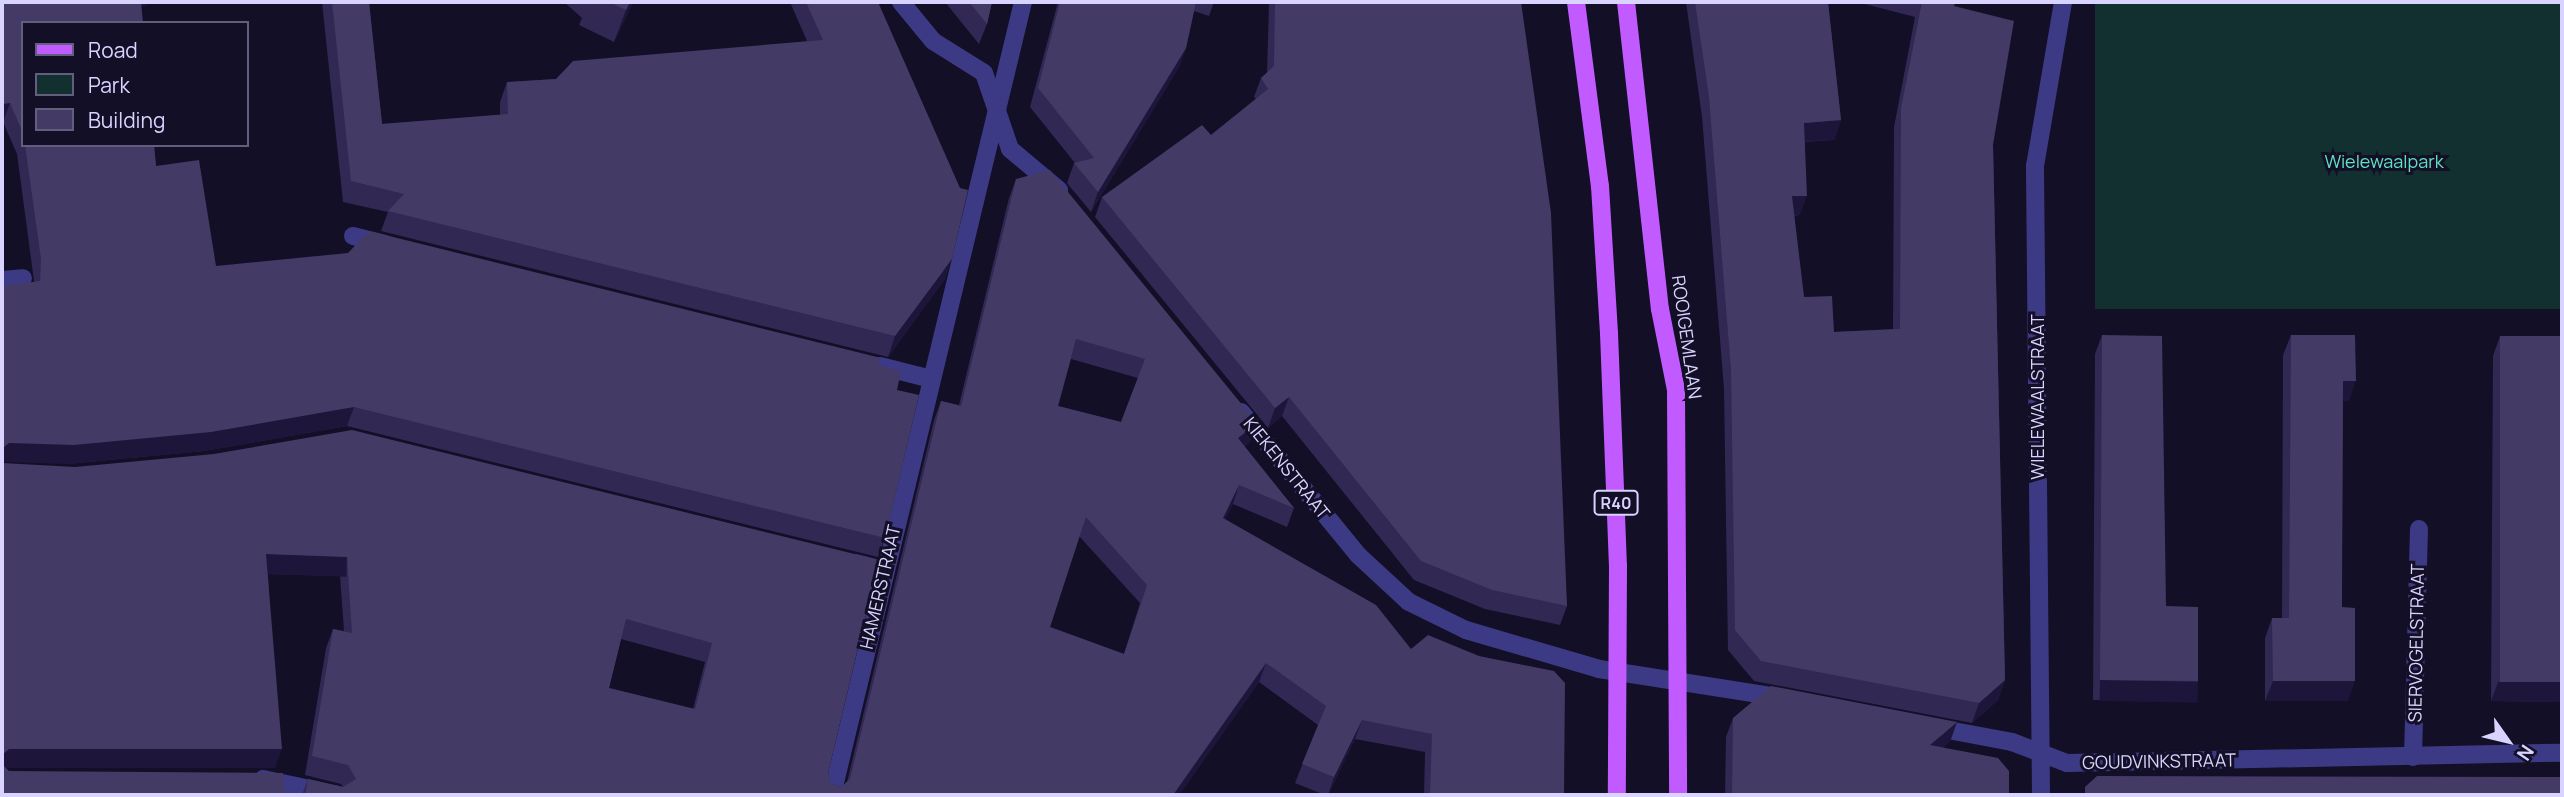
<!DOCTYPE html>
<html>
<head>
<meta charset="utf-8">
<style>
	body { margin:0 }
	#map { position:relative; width:2564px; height:797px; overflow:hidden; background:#130f26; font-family:Manrope,sans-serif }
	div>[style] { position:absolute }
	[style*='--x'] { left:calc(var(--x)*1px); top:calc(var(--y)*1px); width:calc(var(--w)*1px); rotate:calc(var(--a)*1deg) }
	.green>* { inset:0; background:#12302f; transform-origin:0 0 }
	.street>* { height:18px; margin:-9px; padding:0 9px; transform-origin:9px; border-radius:9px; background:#3d3a85 }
	.primary>* { height:18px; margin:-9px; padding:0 9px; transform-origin:9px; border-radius:9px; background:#c25bff }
	.wall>* { inset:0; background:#312854 }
	.shaded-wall>* { inset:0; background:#1d163a; transform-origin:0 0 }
	.building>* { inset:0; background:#433a66; transform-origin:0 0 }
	span { translate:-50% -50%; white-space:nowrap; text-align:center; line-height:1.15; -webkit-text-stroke:6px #130f26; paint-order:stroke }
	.shield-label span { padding:2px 5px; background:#130f26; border:2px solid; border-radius:5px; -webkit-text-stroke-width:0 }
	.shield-label { font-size:16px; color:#d9d4ff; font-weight:700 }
	.park-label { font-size:18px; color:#5fe0c0 }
	.street-label { font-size:18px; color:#d9d4ff }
	.frame { position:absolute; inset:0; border:4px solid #d9d4ff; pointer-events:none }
	.legend { position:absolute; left:21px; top:21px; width:228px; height:126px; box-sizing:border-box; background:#130f26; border:2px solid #625e7d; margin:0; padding:9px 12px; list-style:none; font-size:21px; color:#d9d4ff }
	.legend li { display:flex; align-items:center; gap:14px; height:35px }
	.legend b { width:35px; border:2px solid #625e7d }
	.north { position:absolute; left:2473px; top:706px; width:70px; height:70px; -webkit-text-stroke:5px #130f26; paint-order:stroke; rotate:124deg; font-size:19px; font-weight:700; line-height:28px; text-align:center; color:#d9d4ff }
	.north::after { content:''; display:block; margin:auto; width:24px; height:32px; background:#d9d4ff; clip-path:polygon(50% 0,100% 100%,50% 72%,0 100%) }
</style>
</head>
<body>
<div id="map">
	<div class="green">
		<div style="left:2095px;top:2px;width:467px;height:307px"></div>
	</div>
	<div class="street">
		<div style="--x:901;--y:2;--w:50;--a:50.6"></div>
		<div style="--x:933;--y:41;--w:60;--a:32.1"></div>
		<div style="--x:984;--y:73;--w:80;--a:71.1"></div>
		<div style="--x:1010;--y:149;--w:64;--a:39.9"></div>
		<div style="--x:353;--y:236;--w:32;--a:14"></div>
		<div style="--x:2;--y:280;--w:21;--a:-5"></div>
		<div style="--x:880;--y:366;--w:53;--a:14.3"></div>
		<div style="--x:1241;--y:412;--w:185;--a:50.7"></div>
		<div style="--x:1358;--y:555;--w:69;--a:42.7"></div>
		<div style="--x:1409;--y:602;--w:64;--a:26.2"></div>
		<div style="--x:1466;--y:630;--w:139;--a:16.3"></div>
		<div style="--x:1599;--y:669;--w:187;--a:8.9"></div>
		<div style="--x:855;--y:563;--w:29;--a:14"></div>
		<div style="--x:1932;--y:727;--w:81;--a:10.6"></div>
		<div style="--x:2012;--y:742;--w:59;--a:20.9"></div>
		<div style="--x:2067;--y:763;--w:495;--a:-1.2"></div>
		<div style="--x:2413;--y:757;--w:228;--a:-88.5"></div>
		<div style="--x:263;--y:779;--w:77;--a:12"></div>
		<div style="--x:832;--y:795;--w:816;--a:-76.46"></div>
		<div style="--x:2041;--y:795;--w:629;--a:-90.55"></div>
		<div style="--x:2035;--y:166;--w:166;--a:-80.3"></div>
	</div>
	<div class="primary">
		<div style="--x:1576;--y:2;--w:186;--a:82.6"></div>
		<div style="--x:1600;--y:186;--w:147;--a:86.5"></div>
		<div style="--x:1609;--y:333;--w:233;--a:87.8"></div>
		<div style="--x:1618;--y:566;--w:229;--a:90.3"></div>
		<div style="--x:1626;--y:2;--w:309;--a:83.7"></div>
		<div style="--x:1660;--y:309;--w:83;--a:78.8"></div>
		<div style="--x:1676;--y:390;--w:405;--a:89.7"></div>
	</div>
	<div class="wall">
		<div style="clip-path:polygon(2px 2px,148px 2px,147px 5px,23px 23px,23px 145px,154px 145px,156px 166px,216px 266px,878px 365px,897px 390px,885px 538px,878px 557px,347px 426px,204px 451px,67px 464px,34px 281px,17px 154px,3px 122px,2px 122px)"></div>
		<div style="clip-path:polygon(322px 2px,369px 2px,382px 124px,500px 115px,500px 102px,507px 82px,556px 79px,807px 41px,790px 2px,878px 2px,945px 279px,888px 357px,381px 231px,388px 212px,343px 202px)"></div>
		<div style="clip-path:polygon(564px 2px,633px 2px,614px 42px,579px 25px,582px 18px)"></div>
		<div style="clip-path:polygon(945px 2px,992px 2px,987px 24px,979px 44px)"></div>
		<div style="clip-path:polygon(1058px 2px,1214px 2px,1209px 16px,1194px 11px,1186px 48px,1179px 67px,1091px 212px,1067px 183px,1074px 163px,1075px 163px,1030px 107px)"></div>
		<div style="clip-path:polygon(1269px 2px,1521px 2px,1567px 606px,1560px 625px,1485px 609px,1414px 580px,1282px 416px,1268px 428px,1095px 217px,1102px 197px,1211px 135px,1256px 99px,1254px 97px,1261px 78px,1267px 73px)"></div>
		<div style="clip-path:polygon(1686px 2px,1828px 2px,1841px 120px,1834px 140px,1805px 142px,1800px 215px,1794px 216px,1804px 297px,1834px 332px,1893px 329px,1894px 127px,1915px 17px,1857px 2px,1955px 2px,1954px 6px,1993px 145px,2005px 680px,1998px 700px,1972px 723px,1754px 681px,1728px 650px,1724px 389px,1702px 117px)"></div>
		<div style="clip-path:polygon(evenodd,1016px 179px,1250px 442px,1244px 447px,1294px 508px,1287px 527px,1233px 504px,1225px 519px,1411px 649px,1564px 795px,1424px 795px,1425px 752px,1355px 739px,1328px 795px,1325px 795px,1295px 783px,1318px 725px,1259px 682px,1179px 795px,302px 795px,308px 779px,343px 787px,341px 784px,305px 775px,326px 648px,333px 629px,344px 631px,340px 576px,268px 574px,275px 768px,5px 768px,2px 795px,2px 463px,879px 560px,828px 773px,831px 784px,841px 787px,847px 782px,934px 420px,941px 401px,959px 405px,1009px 198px,1016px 179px,1071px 359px,1138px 378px,1121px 422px,1058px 406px,1071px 359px,1016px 179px,1079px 536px,1140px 603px,1124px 654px,1050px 627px,1079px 536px,1016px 179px,621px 639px,705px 662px,693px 709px,609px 688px,621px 639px)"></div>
		<div style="clip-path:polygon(2102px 335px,2166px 606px,2198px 681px,2190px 701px,2093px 700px,2095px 354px)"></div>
		<div style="clip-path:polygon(2291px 335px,2349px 401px,2343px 401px,2342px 607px,2348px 701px,2265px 701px,2265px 638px,2272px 618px,2282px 618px,2283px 355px)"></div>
		<div style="clip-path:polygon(2500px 336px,2562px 702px,2491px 701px,2493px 356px)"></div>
		<div style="clip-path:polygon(1733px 718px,1950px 742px,1943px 747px,2009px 795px,1725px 795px,1726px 737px)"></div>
	</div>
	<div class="shaded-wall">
		<div style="clip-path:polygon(135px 2px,148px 2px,147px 5px,133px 7px)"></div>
		<div style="clip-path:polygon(630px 2px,633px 2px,614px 42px,626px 10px)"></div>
		<div style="clip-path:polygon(1186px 48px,1179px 67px,1091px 212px,1098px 192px)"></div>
		<div style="clip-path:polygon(10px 103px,3px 122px,2px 122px,2px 104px)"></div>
		<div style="clip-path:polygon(1841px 120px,1834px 140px,1797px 142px,1804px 123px)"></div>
		<div style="clip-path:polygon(1792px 196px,1807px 196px,1800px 215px,1785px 216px)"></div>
		<div style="clip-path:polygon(952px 259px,945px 279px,888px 357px,895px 336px)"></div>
		<div style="clip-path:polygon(2343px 381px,2356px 381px,2349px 401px,2335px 401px)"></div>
		<div style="clip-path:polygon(1289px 397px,1282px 416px,1268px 428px,1275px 408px)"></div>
		<div style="clip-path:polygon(354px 407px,347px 426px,204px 451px,67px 464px,2px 462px,2px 449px,9px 443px)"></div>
		<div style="clip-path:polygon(1257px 423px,1250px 442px,1231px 457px,1238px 438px)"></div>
		<div style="clip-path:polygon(1239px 485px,1233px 504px,1216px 537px,1223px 518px)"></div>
		<div style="left:266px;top:554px;width:81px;height:20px;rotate:2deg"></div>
		<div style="clip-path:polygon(1266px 663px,1259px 682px,1179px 795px,1173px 795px)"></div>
		<div style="clip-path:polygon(2005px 680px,1998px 700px,1972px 723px,1979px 703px)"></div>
		<div style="left:2100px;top:680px;width:98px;height:21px;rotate:1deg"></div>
		<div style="clip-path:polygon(2273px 681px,2355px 681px,2348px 701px,2265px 701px)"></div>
		<div style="clip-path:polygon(2498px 682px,2562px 682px,2562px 702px,2491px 701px)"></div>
		<div style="clip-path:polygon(1362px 720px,1355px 739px,1328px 795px,1334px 777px)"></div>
		<div style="clip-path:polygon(1957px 722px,1950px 742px,1923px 765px,1930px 745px)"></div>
		<div style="clip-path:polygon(9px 749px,282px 749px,275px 768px,2px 768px,2px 755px)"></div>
	</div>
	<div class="building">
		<div style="clip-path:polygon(2px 2px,141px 2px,143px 23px,23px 23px,23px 133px,10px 103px,2px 104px)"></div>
		<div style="clip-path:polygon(332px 2px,369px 2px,382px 124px,508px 114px,507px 82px,556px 79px,573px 61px,823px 40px,806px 2px,878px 2px,960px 188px,968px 190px,952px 259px,895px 336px,388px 211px,404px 194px,351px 181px)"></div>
		<div style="clip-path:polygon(609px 2px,630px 2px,626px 10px)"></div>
		<div style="clip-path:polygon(969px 2px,992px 2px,987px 24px)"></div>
		<div style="clip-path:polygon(1060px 2px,1196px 2px,1186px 48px,1098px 192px,1074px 163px,1094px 158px,1038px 88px)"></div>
		<div style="clip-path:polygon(1275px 2px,1521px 2px,1551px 213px,1567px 606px,1492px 590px,1421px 561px,1289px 397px,1275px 408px,1102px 197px,1202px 125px,1211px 135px,1268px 89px,1261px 78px,1274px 66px)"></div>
		<div style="clip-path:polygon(1695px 2px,1828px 2px,1841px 120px,1804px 123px,1807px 196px,1792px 196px,1804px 297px,1832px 296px,1834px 332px,1900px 329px,1901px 108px,1922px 2px,1955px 2px,1954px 6px,2014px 21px,1993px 145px,2005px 680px,1979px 703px,1761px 661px,1735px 630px,1731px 370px,1709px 97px)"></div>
		<div style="clip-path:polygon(25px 145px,154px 145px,156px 166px,199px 160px,216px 266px,348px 253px,369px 231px,881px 358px,877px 365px,901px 371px,897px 390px,919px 395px,885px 538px,354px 407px,211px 432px,74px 445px,9px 443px,2px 449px,2px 286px,40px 281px,41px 259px)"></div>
		<div style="clip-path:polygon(evenodd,1050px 170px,1257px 423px,1238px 438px,1294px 508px,1239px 485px,1223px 518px,1376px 605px,1411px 649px,1428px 635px,1479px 656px,1554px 671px,1565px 683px,1564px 795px,1430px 795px,1432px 734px,1362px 720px,1334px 777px,1302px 764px,1326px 706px,1266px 663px,1173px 795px,305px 795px,308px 779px,343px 787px,356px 779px,348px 765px,312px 756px,333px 629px,352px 633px,347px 557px,266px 554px,282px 749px,9px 749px,2px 755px,2px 462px,2px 463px,75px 467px,214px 454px,352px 430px,879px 560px,828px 773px,831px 784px,841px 787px,850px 779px,941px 401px,961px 406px,1016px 179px,1050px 170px,1076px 339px,1145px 359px,1121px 422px,1058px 406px,1076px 339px,1050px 170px,1086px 517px,1147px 585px,1124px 654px,1050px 627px,1086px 517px,1050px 170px,626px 619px,712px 643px,695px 709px,609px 688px,626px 619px)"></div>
		<div style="clip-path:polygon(2102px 335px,2162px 336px,2166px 606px,2198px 607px,2198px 681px,2100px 680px)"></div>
		<div style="clip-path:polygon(2291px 335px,2355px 335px,2356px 381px,2343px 381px,2342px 563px,2342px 607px,2355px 608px,2355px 681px,2273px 681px,2272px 618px,2289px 618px)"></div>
		<div style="left:2500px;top:336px;width:62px;height:346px"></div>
		<div style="clip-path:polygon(1771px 686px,1957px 722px,1930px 745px,1998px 758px,2009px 771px,2009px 795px,1732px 795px,1733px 718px)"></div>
		<div style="clip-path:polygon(2px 764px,9px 771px,283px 773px,285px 795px,2px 795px)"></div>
		<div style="clip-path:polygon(2097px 776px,2562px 777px,2562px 795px,2085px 795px,2085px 787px)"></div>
	</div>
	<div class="shield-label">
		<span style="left:1616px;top:503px">R40</span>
	</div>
	<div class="park-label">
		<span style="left:2384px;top:161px">Wielewaalpark</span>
	</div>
	<div class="street-label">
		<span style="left:1687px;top:337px;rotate:82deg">ROOIGEMLAAN</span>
		<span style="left:2037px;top:397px;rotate:-90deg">WIELEWAALSTRAAT</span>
		<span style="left:1287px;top:468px;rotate:51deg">KIEKENSTRAAT</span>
		<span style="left:880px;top:587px;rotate:-77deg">HAMERSTRAAT</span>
		<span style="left:2416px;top:643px;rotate:-89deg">SIERVOGELSTRAAT</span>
		<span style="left:2159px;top:761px;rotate:-1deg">GOUDVINKSTRAAT</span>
	</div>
	<div class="frame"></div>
	<ul class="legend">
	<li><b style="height:9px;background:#c25bff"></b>Road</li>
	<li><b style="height:19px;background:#12302f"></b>Park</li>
	<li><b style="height:19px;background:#433a66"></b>Building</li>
	</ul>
	<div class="north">N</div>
</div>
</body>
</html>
